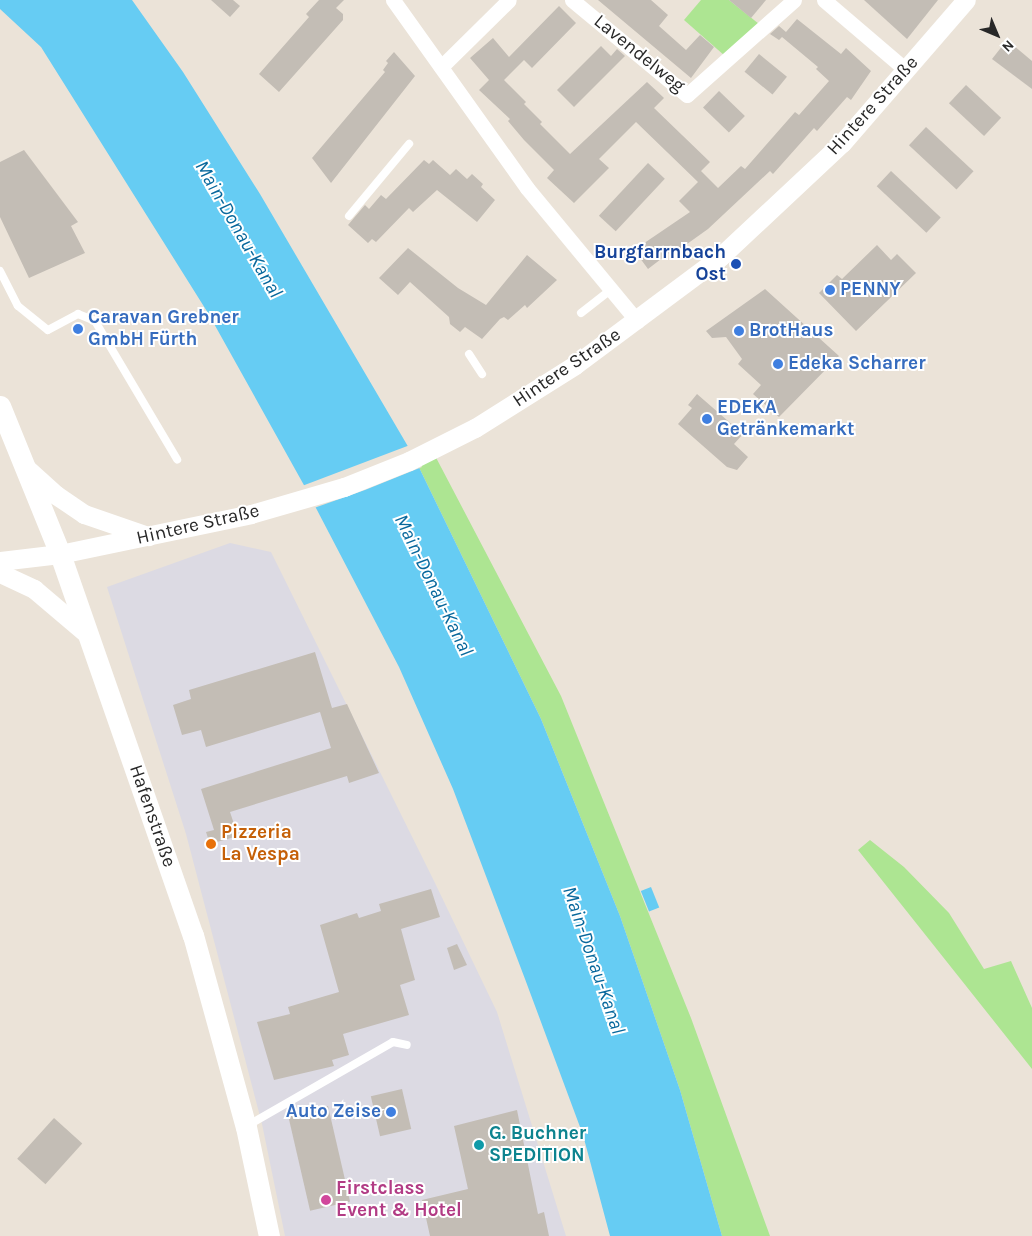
<!DOCTYPE html>
<html>
<head>
<meta charset="utf-8">
<style>
	body { margin:0 }
	#map { position:relative; width:1032px; height:1236px; overflow:hidden; background:#ebe3d8; font-family:Karla,sans-serif }
	div>[style] { position:absolute }
	[style*='--x'] { left:calc(var(--x)*1px); top:calc(var(--y)*1px); width:calc(var(--w)*1px); rotate:calc(var(--a)*1deg) }
	.industrial>* { inset:0; background:#dcdae3 }
	.green>* { inset:0; background:#ade592 }
	.water>* { inset:0; background:#66ccf3; transform-origin:0 0 }
	.pier>* { inset:0; background:#ebe3d8 }
	.building>* { inset:0; background:#c3bdb5; transform-origin:0 0 }
	.service>* { height:8px; margin:-4px; padding:0 4px; transform-origin:4px; border-radius:4px; background:#fff }
	.minor>* { height:15px; margin:-7.5px; padding:0 7.5px; transform-origin:7.5px; border-radius:7.5px; background:#fff }
	.tertiary>* { height:19px; margin:-9.5px; padding:0 9.5px; transform-origin:9.5px; border-radius:9.5px; background:#fff }
	.secondary>* { height:21px; margin:-10.5px; padding:0 10.5px; transform-origin:10.5px; border-radius:10.5px; background:#fff }
	.dots>* { width:14px; height:14px; translate:-50% -50%; box-sizing:border-box; border:2px solid #fff; border-radius:50% }
	span { translate:-50% -50%; white-space:nowrap; text-align:center; line-height:1.15; -webkit-text-stroke:4px #fff; paint-order:stroke }
	.street-label { font-size:19px; color:#282828 }
	.transit-label { font-size:19px; color:#164399; font-weight:700 }
	.right { translate:-100% -50%; text-align:right }
	.shop-label { font-size:19px; color:#366cbe; font-weight:700 }
	.left { translate:0 -50%; text-align:left }
	.food-label { font-size:19px; color:#c56008; font-weight:700 }
	.culture-label { font-size:19px; color:#0d838f; font-weight:700 }
	.hotel-label { font-size:19px; color:#b23c85; font-weight:700 }
	.water-label { font-size:20px; color:#08689c; font-style:italic }
	.north { position:absolute; left:972px; top:10px; width:50px; height:50px; -webkit-text-stroke:4px #fff; paint-order:stroke; rotate:135deg; font-size:14px; font-weight:700; line-height:20px; text-align:center; color:#282828 }
	.north::after { content:''; display:block; margin:auto; width:18px; height:22px; background:#282828; clip-path:polygon(50% 0,100% 100%,50% 72%,0 100%) }
</style>
</head>
<body>
<div id="map">
	<div class="industrial">
		<div style="clip-path:polygon(230px 543px,271px 552px,435px 883px,497px 1012px,566px 1236px,285px 1236px,262px 1124px,186px 834px,107px 587px)"></div>
	</div>
	<div class="green">
		<div style="clip-path:polygon(701px 0,729px 0,759px 24px,725px 56px,684px 20px)"></div>
		<div style="clip-path:polygon(431px 448px,561px 696px,691px 1018px,770px 1236px,722px 1236px,680px 1090px,620px 916px,541px 719px,413px 455px)"></div>
		<div style="clip-path:polygon(870px 840px,904px 867px,949px 913px,984px 969px,1011px 961px,1032px 1008px,1032px 1069px,858px 850px)"></div>
	</div>
	<div class="water">
		<div style="clip-path:polygon(0 0,132px 0,183px 72px,260px 194px,413px 455px,541px 719px,620px 916px,680px 1090px,722px 1236px,610px 1236px,583px 1135px,525px 979px,453px 789px,399px 667px,305px 487px,208px 313px,41px 47px,0 9px)"></div>
		<div style="left:651px;top:887px;width:22px;height:11px;rotate:68deg"></div>
	</div>
	<div class="pier">
		<div style="clip-path:polygon(410px 445px,422px 467px,365px 490px,314px 508px,302px 486px)"></div>
	</div>
	<div class="building">
		<div style="clip-path:polygon(211px 0,233px 0,240px 6px,230px 17px)"></div>
		<div style="clip-path:polygon(319px 0,344px 0,336px 8px,343px 14px,343px 20px,279px 92px,259px 74px,309px 17px,306px 14px)"></div>
		<div style="clip-path:polygon(598px 0,651px 0,668px 15px,659px 26px,686px 50px,700px 35px,714px 47px,691px 78px)"></div>
		<div style="clip-path:polygon(729px 0,766px 0,751px 18px)"></div>
		<div style="clip-path:polygon(864px 0,938px 0,907px 39px)"></div>
		<div style="clip-path:polygon(559px 6px,576px 23px,532px 68px,524px 60px,504px 80px,526px 102px,524px 104px,542px 122px,540px 124px,570px 154px,647px 82px,664px 98px,654px 108px,710px 162px,701px 171px,718px 188px,741px 166px,745px 169px,795px 112px,799px 115px,829px 81px,816px 69px,818px 67px,782px 37px,779px 40px,770px 34px,779px 26px,786px 32px,797px 19px,841px 54px,846px 48px,871px 71px,851px 100px,847px 97px,817px 131px,814px 128px,773px 174px,770px 171px,708px 229px,680px 249px,678px 246px,648px 269px,634px 250px,690px 212px,679px 201px,698px 182px,636px 122px,599px 159px,609px 168px,574px 203px,547px 178px,554px 170px,524px 140px,508px 121px,510px 119px,479px 90px,489px 80px,470px 58px,493px 38px,509px 57px)"></div>
		<div style="clip-path:polygon(1007px 40px,1032px 61px,1032px 89px,992px 59px)"></div>
		<div style="clip-path:polygon(601px 46px,611px 56px,617px 49px,625px 56px,574px 107px,557px 90px)"></div>
		<div style="clip-path:polygon(394px 52px,415px 76px,331px 183px,312px 158px,385px 72px,383px 70px,388px 63px,386px 61px)"></div>
		<div style="left:759px;top:54px;width:36px;height:23px;rotate:39deg"></div>
		<div style="left:966px;top:85px;width:48px;height:25px;rotate:43deg"></div>
		<div style="left:719px;top:91px;width:36px;height:23px;rotate:44deg"></div>
		<div style="left:926px;top:127px;width:65px;height:25px;rotate:43deg"></div>
		<div style="clip-path:polygon(24px 150px,78px 222px,71px 226px,85px 253px,29px 278px,0 217px,0 162px)"></div>
		<div style="clip-path:polygon(424px 160px,429px 164px,433px 160px,450px 175px,456px 169px,467px 179px,472px 174px,483px 184px,481px 187px,495px 200px,477px 222px,437px 190px,413px 212px,409px 208px,376px 242px,372px 239px,368px 243px,348px 225px,365px 205px,369px 209px,381px 195px,386px 199px)"></div>
		<div style="left:648px;top:163px;width:23px;height:72px;rotate:43deg"></div>
		<div style="left:891px;top:171px;width:68px;height:21px;rotate:43deg"></div>
		<div style="clip-path:polygon(877px 245px,891px 260px,897px 254px,916px 273px,856px 331px,819px 293px,837px 275px,842px 279px)"></div>
		<div style="clip-path:polygon(408px 248px,458px 288px,486px 305px,527px 255px,557px 280px,527px 308px,525px 305px,508px 320px,504px 317px,500px 319px,482px 339px,465px 327px,460px 332px,450px 324px,449px 317px,410px 282px,398px 295px,379px 278px)"></div>
		<div style="clip-path:polygon(765px 289px,839px 356px,779px 417px,753px 394px,761px 385px,738px 364px,742px 359px,726px 337px,712px 338px,706px 331px)"></div>
		<div style="clip-path:polygon(697px 394px,743px 434px,734px 444px,748px 457px,737px 470px,727px 467px,678px 424px,692px 408px,688px 405px)"></div>
		<div style="clip-path:polygon(315px 652px,332px 708px,347px 704px,379px 773px,349px 783px,347px 776px,230px 812px,238px 836px,210px 844px,206px 832px,214px 830px,201px 789px,331px 748px,320px 712px,206px 747px,201px 730px,182px 735px,173px 705px,191px 699px,189px 690px)"></div>
		<div style="clip-path:polygon(431px 889px,440px 917px,401px 929px,415px 980px,400px 985px,409px 1015px,343px 1034px,349px 1055px,332px 1060px,334px 1066px,274px 1080px,257px 1022px,290px 1014px,288px 1007px,339px 992px,320px 925px,357px 913px,359px 918px,381px 911px,379px 904px)"></div>
		<div style="clip-path:polygon(457px 944px,467px 965px,454px 970px,447px 948px)"></div>
		<div style="left:402px;top:1089px;width:41px;height:32px;rotate:77deg"></div>
		<div style="left:328px;top:1106px;width:98px;height:41px;rotate:77deg"></div>
		<div style="clip-path:polygon(517px 1110px,538px 1214px,544px 1212px,549px 1236px,430px 1236px,422px 1200px,468px 1189px,454px 1126px)"></div>
		<div style="left:54px;top:1118px;width:38px;height:55px;rotate:42deg"></div>
	</div>
	<div class="service">
		<div style="--x:349;--y:216;--w:94;--a:-50.2"></div>
		<div style="--x:0;--y:271;--w:39;--a:63"></div>
		<div style="--x:18;--y:306;--w:38;--a:39"></div>
		<div style="--x:48;--y:330;--w:34;--a:-28"></div>
		<div style="--x:78;--y:314;--w:18;--a:22"></div>
		<div style="--x:95;--y:321;--w:161;--a:59.3"></div>
		<div style="--x:581;--y:313;--w:39;--a:-38"></div>
		<div style="--x:469;--y:354;--w:24;--a:57"></div>
		<div style="--x:247;--y:1126;--w:168;--a:-29.9"></div>
		<div style="--x:393;--y:1042;--w:14;--a:12"></div>
	</div>
	<div class="minor">
		<div style="--x:393;--y:0;--w:231;--a:54.5"></div>
		<div style="--x:527;--y:188;--w:173;--a:50.4"></div>
		<div style="--x:572;--y:0;--w:149;--a:39.6"></div>
		<div style="--x:687;--y:95;--w:143;--a:-41.6"></div>
		<div style="--x:824;--y:0;--w:108;--a:40.5"></div>
		<div style="--x:441;--y:67;--w:95;--a:-44.6"></div>
	</div>
	<div class="tertiary">
		<div style="--x:24;--y:466;--w:43;--a:42.2"></div>
		<div style="--x:56;--y:495;--w:34;--a:34"></div>
		<div style="--x:84;--y:514;--w:68;--a:19"></div>
		<div style="--x:0;--y:561;--w:60;--a:-6.7"></div>
		<div style="--x:60;--y:554;--w:195;--a:-11.8"></div>
		<div style="--x:251;--y:514;--w:97;--a:-16.2"></div>
		<div style="--x:344;--y:487;--w:70;--a:-21.8"></div>
		<div style="--x:409;--y:461;--w:74;--a:-26.6"></div>
		<div style="--x:475;--y:428;--w:118;--a:-32.2"></div>
		<div style="--x:575;--y:365;--w:181;--a:-36.7"></div>
		<div style="--x:720;--y:257;--w:167;--a:-43.1"></div>
		<div style="--x:842;--y:143;--w:189;--a:-49.1"></div>
		<div style="--x:0;--y:573;--w:38;--a:25"></div>
		<div style="--x:34;--y:589;--w:70;--a:40.3"></div>
	</div>
	<div class="secondary">
		<div style="--x:0;--y:406;--w:160;--a:67.9"></div>
		<div style="--x:60;--y:554;--w:404;--a:70.8"></div>
		<div style="--x:193;--y:935;--w:199;--a:74.6"></div>
		<div style="--x:246;--y:1127;--w:111;--a:78.1"></div>
	</div>
	<div class="dots">
		<div style="left:736px;top:264px;background:#1a4fb4"></div>
		<div style="left:830px;top:290px;background:#3f7fe0"></div>
		<div style="left:78px;top:329px;background:#3f7fe0"></div>
		<div style="left:739px;top:331px;background:#3f7fe0"></div>
		<div style="left:778px;top:364px;background:#3f7fe0"></div>
		<div style="left:707px;top:419px;background:#3f7fe0"></div>
		<div style="left:211px;top:844px;background:#e8710a"></div>
		<div style="left:391px;top:1112px;background:#3f7fe0"></div>
		<div style="left:479px;top:1145px;background:#0f9aa8"></div>
		<div style="left:326px;top:1200px;background:#d1479c"></div>
	</div>
	<div class="street-label">
		<span style="left:639px;top:54px;rotate:39deg">Lavendelweg</span>
		<span style="left:873px;top:106px;rotate:-48deg">Hintere Straße</span>
		<span style="left:567px;top:368px;rotate:-34deg">Hintere Straße</span>
		<span style="left:198px;top:525px;rotate:-13deg">Hintere Straße</span>
		<span style="left:152px;top:816px;rotate:71deg">Hafenstraße</span>
	</div>
	<div class="transit-label">
		<span class="right" style="left:726px;top:264px">Burgfarrnbach<br>Ost</span>
	</div>
	<div class="shop-label">
		<span class="left" style="left:840px;top:290px">PENNY</span>
		<span class="left" style="left:88px;top:329px">Caravan Grebner<br>GmbH Fürth</span>
		<span class="left" style="left:749px;top:331px">BrotHaus</span>
		<span class="left" style="left:788px;top:364px">Edeka Scharrer</span>
		<span class="left" style="left:717px;top:419px">EDEKA<br>Getränkemarkt</span>
		<span class="right" style="left:381px;top:1112px">Auto Zeise</span>
	</div>
	<div class="food-label">
		<span class="left" style="left:221px;top:844px">Pizzeria<br>La Vespa</span>
	</div>
	<div class="culture-label">
		<span class="left" style="left:489px;top:1145px">G. Buchner<br>SPEDITION</span>
	</div>
	<div class="hotel-label">
		<span class="left" style="left:336px;top:1200px">Firstclass<br>Event &amp; Hotel</span>
	</div>
	<div class="water-label">
		<span style="left:239px;top:229px;rotate:60deg">Main-Donau-Kanal</span>
		<span style="left:434px;top:585px;rotate:64deg">Main-Donau-Kanal</span>
		<span style="left:594px;top:960px;rotate:71deg">Main-Donau-Kanal</span>
	</div>
	<div class="north">N</div>
</div>
</body>
</html>
